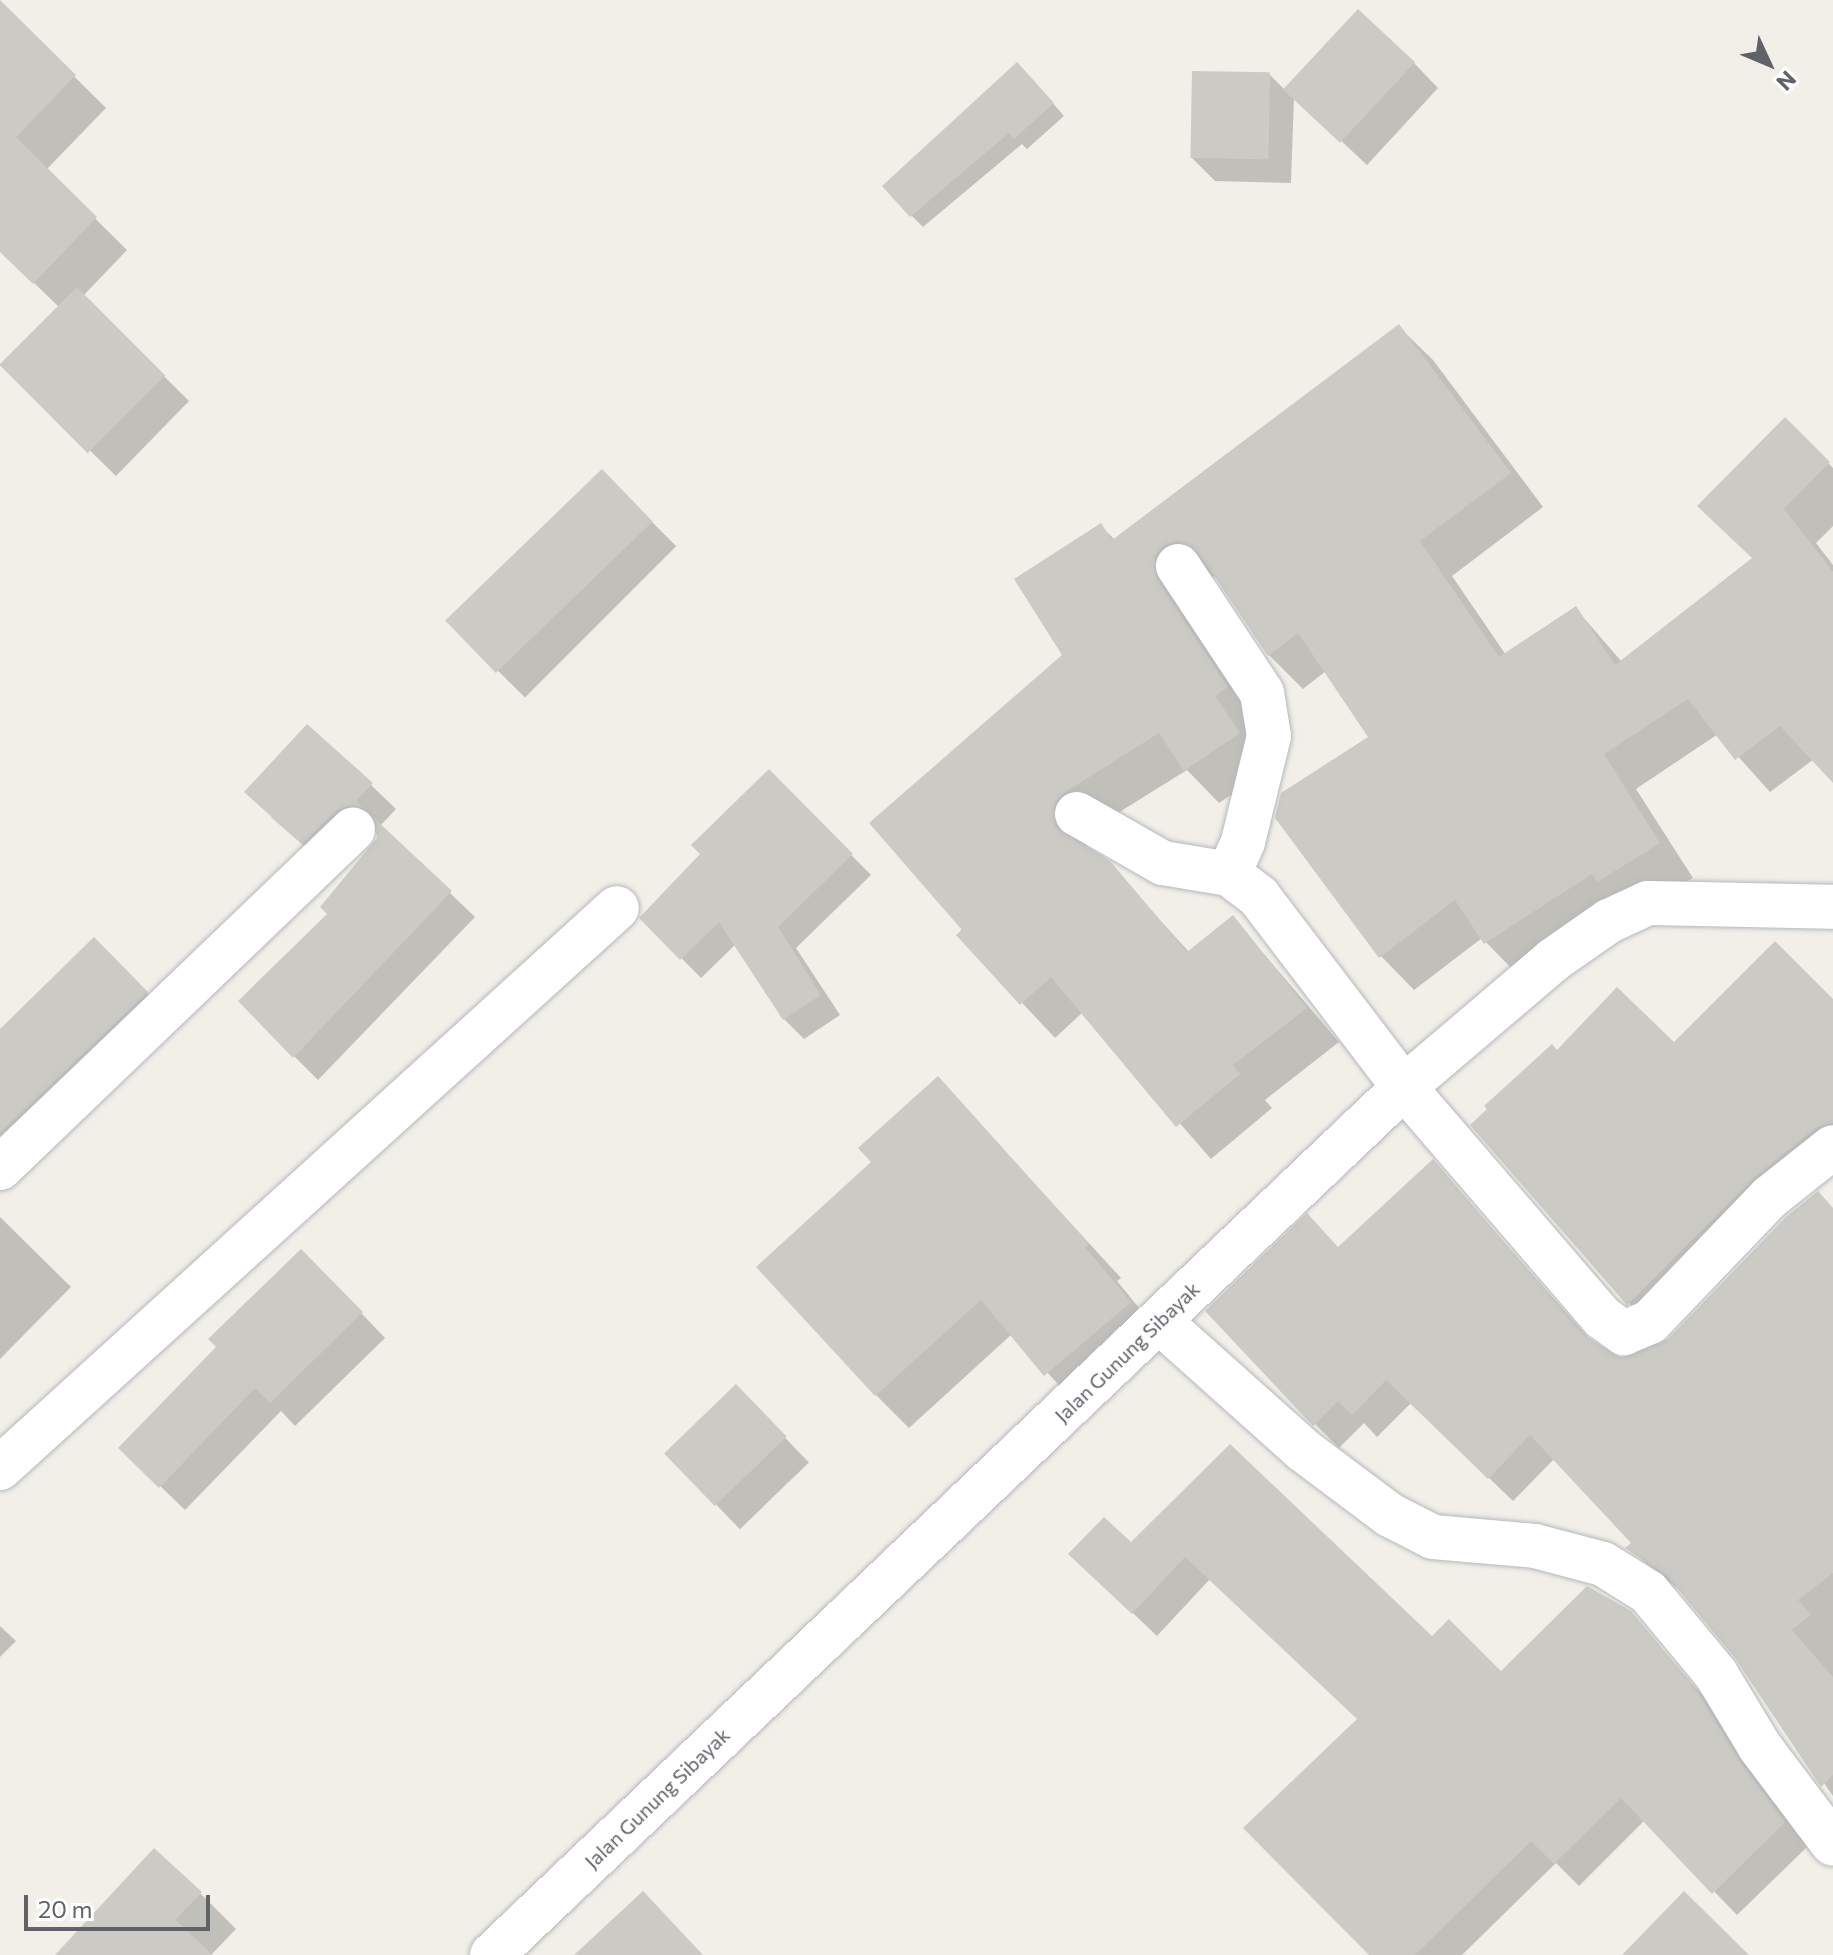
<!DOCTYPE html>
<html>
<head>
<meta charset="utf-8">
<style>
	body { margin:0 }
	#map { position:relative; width:1833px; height:1955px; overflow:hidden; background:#f1efe8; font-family:Commissioner,sans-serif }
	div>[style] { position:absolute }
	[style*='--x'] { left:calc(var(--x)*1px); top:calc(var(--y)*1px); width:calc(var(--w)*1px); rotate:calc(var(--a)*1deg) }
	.shadow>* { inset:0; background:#0003; transform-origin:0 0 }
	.building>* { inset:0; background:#cccac5; transform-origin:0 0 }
	.roads { filter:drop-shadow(0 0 2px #b5b8bc) drop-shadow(0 0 2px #b5b8bc) }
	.minor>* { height:44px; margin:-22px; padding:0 22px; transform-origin:22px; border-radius:22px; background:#fff }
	span { translate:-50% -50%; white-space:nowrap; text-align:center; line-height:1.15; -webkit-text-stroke:6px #fff; paint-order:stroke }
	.street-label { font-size:20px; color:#5f6368 }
	.north { position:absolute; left:1729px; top:24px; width:80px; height:80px; -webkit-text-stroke:6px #fff; paint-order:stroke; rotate:134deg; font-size:22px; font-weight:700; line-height:32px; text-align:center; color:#5f6368 }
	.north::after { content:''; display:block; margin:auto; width:28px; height:36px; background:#5f6368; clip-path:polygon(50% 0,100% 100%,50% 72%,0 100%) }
	.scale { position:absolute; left:24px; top:1895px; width:186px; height:36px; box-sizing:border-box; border:4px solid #5f6368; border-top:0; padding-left:10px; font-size:24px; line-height:28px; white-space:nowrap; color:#5f6368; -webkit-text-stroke:6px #fff; paint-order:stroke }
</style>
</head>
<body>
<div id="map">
	<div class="shadow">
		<div style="clip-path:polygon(0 3px,106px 108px,46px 170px,127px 250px,83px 296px,189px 401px,116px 476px,3px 365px,59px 307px,0 250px)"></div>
		<div style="clip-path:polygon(1414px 63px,1438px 88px,1367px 165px,1294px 97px,1291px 183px,1215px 181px,1191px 157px,1269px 74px,1286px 91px)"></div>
		<div style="clip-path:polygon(1029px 76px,1064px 116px,1027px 149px,1022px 144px,923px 227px,911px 215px)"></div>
		<div style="clip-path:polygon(1399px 327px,1433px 360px,1543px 507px,1452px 576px,1506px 655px,1576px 609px,1622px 662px,1754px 559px,1785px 420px,1833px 468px,1833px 526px,1816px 543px,1833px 565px,1833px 780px,1814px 759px,1770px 792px,1718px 734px,1636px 789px,1693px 878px,1519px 976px,1482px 938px,1414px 990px,1381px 956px,1370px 738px,1326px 671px,1303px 689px,1269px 655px,1217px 576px,1199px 578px,1260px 721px,1272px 768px,1219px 803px,1187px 770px,1097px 826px,1085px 850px,1108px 863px,1189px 952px,1233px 918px,1339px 1042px,1265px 1100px,1272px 1108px,1211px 1159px,1083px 1012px,1055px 1038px,959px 935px,1065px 655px,1100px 525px,1115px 540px)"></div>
		<div style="left:602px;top:472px;width:105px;height:214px;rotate:45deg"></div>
		<div style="clip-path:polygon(769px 772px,871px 875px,796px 948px,840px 1015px,804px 1039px,784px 1019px,736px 944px,701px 978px,642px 918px,703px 854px)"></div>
		<div style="clip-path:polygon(371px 785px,396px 809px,380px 826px,475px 917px,318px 1080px,294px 1056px,330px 914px,379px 838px,378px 830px,328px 867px,271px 817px)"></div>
		<div style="clip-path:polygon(94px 940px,171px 1017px,0 1182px,0 1033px)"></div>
		<div style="clip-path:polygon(1833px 1002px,1833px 1162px,1655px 1329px,1629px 1303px,1557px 1052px,1674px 1045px)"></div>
		<div style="clip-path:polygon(938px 1079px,1121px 1278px,1117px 1281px,1162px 1336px,1079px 1407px,1012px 1334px,909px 1428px,876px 1395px,874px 1162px)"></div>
		<div style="clip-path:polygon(1433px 1162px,1593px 1343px,1609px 1356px,1633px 1358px,1669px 1341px,1833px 1209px,1833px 1796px,1737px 1657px,1684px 1594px,1628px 1548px,1633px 1543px,1555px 1458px,1513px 1501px,1411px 1403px,1377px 1437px,1364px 1423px,1339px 1448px,1315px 1424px,1339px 1249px)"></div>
		<div style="clip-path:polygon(0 1217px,71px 1287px,0 1359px)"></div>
		<div style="clip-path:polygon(326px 1276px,385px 1338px,295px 1426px,281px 1411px,185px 1510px,121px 1448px)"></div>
		<div style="left:736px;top:1387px;width:105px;height:96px;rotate:46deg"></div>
		<div style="clip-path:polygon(1231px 1447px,1432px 1639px,1501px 1674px,1630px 1613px,1719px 1714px,1762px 1786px,1807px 1847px,1737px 1915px,1645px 1820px,1579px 1886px,1556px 1863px,1462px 1955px,1371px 1955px,1359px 1720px,1210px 1579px,1157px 1636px,1095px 1577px)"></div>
		<div style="clip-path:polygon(0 1626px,16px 1641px,0 1657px)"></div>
		<div style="clip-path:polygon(200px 1893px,236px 1929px,211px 1955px,76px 1955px)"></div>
	</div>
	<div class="building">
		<div style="clip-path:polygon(0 0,76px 75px,16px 137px,97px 217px,33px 284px,0 252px)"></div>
		<div style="left:1358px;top:9px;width:78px;height:110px;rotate:43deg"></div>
		<div style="clip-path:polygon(1017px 62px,1054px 103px,1014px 139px,1009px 133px,910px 217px,882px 186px)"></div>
		<div style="left:1192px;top:71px;width:78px;height:87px;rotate:1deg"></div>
		<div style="left:77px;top:287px;width:125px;height:110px;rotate:45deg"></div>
		<div style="clip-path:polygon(1399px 324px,1511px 473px,1420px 541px,1499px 657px,1576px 606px,1615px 665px,1752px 558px,1697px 506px,1785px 417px,1830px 462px,1784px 509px,1833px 572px,1833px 783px,1780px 726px,1735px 760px,1688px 699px,1604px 754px,1660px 843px,1597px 882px,1592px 874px,1484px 944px,1455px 900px,1379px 958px,1275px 818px,1281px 793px,1368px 737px,1298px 633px,1268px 656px,1198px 552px,1177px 541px,1165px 545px,1155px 556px,1157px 579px,1228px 687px,1215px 696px,1240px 733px,1184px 771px,1159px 733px,1064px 793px,1055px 802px,1055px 826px,1110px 861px,1187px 952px,1233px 915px,1307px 1008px,1233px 1065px,1240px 1074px,1176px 1127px,1051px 977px,1020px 1005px,956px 935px,962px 930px,869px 823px,1062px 655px,1014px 579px,1101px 523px,1112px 540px)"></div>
		<div style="left:602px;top:469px;width:73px;height:218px;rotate:46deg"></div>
		<div style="clip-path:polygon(307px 724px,373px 783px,356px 801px,364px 808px,348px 806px,336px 811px,302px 844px,244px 792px)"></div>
		<div style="clip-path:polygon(769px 769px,853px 854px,778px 927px,821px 995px,783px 1020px,719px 922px,680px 960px,639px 918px,700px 854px,691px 845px)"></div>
		<div style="clip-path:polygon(374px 818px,452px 891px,293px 1058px,238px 1001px,327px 914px,320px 907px,377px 838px)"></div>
		<div style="clip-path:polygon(94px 937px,148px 992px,0 1133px,0 1029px)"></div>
		<div style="clip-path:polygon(1775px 941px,1833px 999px,1833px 1123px,1817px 1127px,1754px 1178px,1627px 1305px,1470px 1125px,1487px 1109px,1484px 1106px,1552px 1044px,1557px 1050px,1617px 987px,1674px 1042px)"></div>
		<div style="clip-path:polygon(938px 1076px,1089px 1244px,1085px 1247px,1131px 1302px,1044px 1376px,981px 1300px,875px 1396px,756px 1267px,871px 1162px,858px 1148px)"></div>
		<div style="clip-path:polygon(1433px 1159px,1584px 1335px,1621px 1358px,1668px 1339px,1787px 1216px,1818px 1191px,1833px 1208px,1833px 1573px,1798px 1600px,1811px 1614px,1792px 1630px,1833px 1677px,1833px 1775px,1821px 1787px,1735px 1658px,1667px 1576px,1625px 1548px,1631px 1543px,1530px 1435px,1488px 1479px,1386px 1380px,1352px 1415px,1338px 1401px,1313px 1426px,1205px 1311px,1307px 1213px,1338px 1247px)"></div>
		<div style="clip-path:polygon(301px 1249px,363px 1312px,270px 1403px,255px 1388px,159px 1488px,118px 1448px,216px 1347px,208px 1339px)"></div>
		<div style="left:736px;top:1384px;width:73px;height:100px;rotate:46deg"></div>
		<div style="clip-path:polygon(1230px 1444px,1432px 1636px,1449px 1619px,1501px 1671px,1587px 1586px,1631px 1611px,1696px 1689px,1739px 1760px,1785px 1822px,1712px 1894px,1621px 1798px,1554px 1864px,1531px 1841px,1415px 1955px,1369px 1955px,1243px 1828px,1357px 1719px,1185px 1557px,1132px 1614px,1068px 1554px,1104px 1517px,1131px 1542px)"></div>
		<div style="clip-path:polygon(154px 1848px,202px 1892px,175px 1920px,213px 1955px,55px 1955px)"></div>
		<div style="clip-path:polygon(643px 1891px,703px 1955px,574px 1955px)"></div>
		<div style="clip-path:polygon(1684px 1891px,1749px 1955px,1622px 1955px)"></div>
	</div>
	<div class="roads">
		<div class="minor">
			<div style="--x:1178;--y:566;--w:152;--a:56.5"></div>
			<div style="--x:1262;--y:693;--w:44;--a:80.8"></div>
			<div style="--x:1269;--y:736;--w:109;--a:103.8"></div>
			<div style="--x:1243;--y:842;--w:35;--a:114"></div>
			<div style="--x:1077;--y:814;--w:99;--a:29.7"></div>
			<div style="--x:1163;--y:863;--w:67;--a:9.5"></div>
			<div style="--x:1229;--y:874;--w:38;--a:37"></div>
			<div style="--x:1259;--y:897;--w:239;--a:52.7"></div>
			<div style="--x:1404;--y:1087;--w:305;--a:49.3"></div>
			<div style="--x:1603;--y:1318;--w:26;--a:36"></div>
			<div style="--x:1624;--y:1333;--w:28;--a:-23"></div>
			<div style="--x:1650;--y:1322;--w:173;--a:-46.2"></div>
			<div style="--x:1770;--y:1197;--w:80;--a:-38.4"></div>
			<div style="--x:0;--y:1168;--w:489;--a:-43.8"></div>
			<div style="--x:1160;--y:1322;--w:192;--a:41.8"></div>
			<div style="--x:1303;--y:1450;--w:109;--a:36.8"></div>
			<div style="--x:1390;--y:1515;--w:48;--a:27.1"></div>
			<div style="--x:1433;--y:1537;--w:102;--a:5"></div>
			<div style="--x:1535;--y:1546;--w:70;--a:14.8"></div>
			<div style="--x:1603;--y:1564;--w:53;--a:31.9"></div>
			<div style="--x:1648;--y:1592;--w:107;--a:50.3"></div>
			<div style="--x:1716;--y:1674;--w:85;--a:58.9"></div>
			<div style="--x:1760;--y:1747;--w:121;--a:53"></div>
			<div style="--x:0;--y:1468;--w:833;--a:-42.23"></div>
			<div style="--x:492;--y:1955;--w:1259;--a:-43.58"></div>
			<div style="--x:1404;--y:1087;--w:196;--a:-40.4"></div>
			<div style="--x:1553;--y:960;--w:68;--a:-34.9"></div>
			<div style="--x:1609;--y:921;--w:43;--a:-24.8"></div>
			<div style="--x:1648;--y:903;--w:185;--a:1.2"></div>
		</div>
	</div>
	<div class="street-label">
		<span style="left:1127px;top:1352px;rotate:-44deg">Jalan Gunung Sibayak</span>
		<span style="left:657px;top:1798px;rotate:-44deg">Jalan Gunung Sibayak</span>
	</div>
	<div class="north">N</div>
	<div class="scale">20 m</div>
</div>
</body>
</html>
